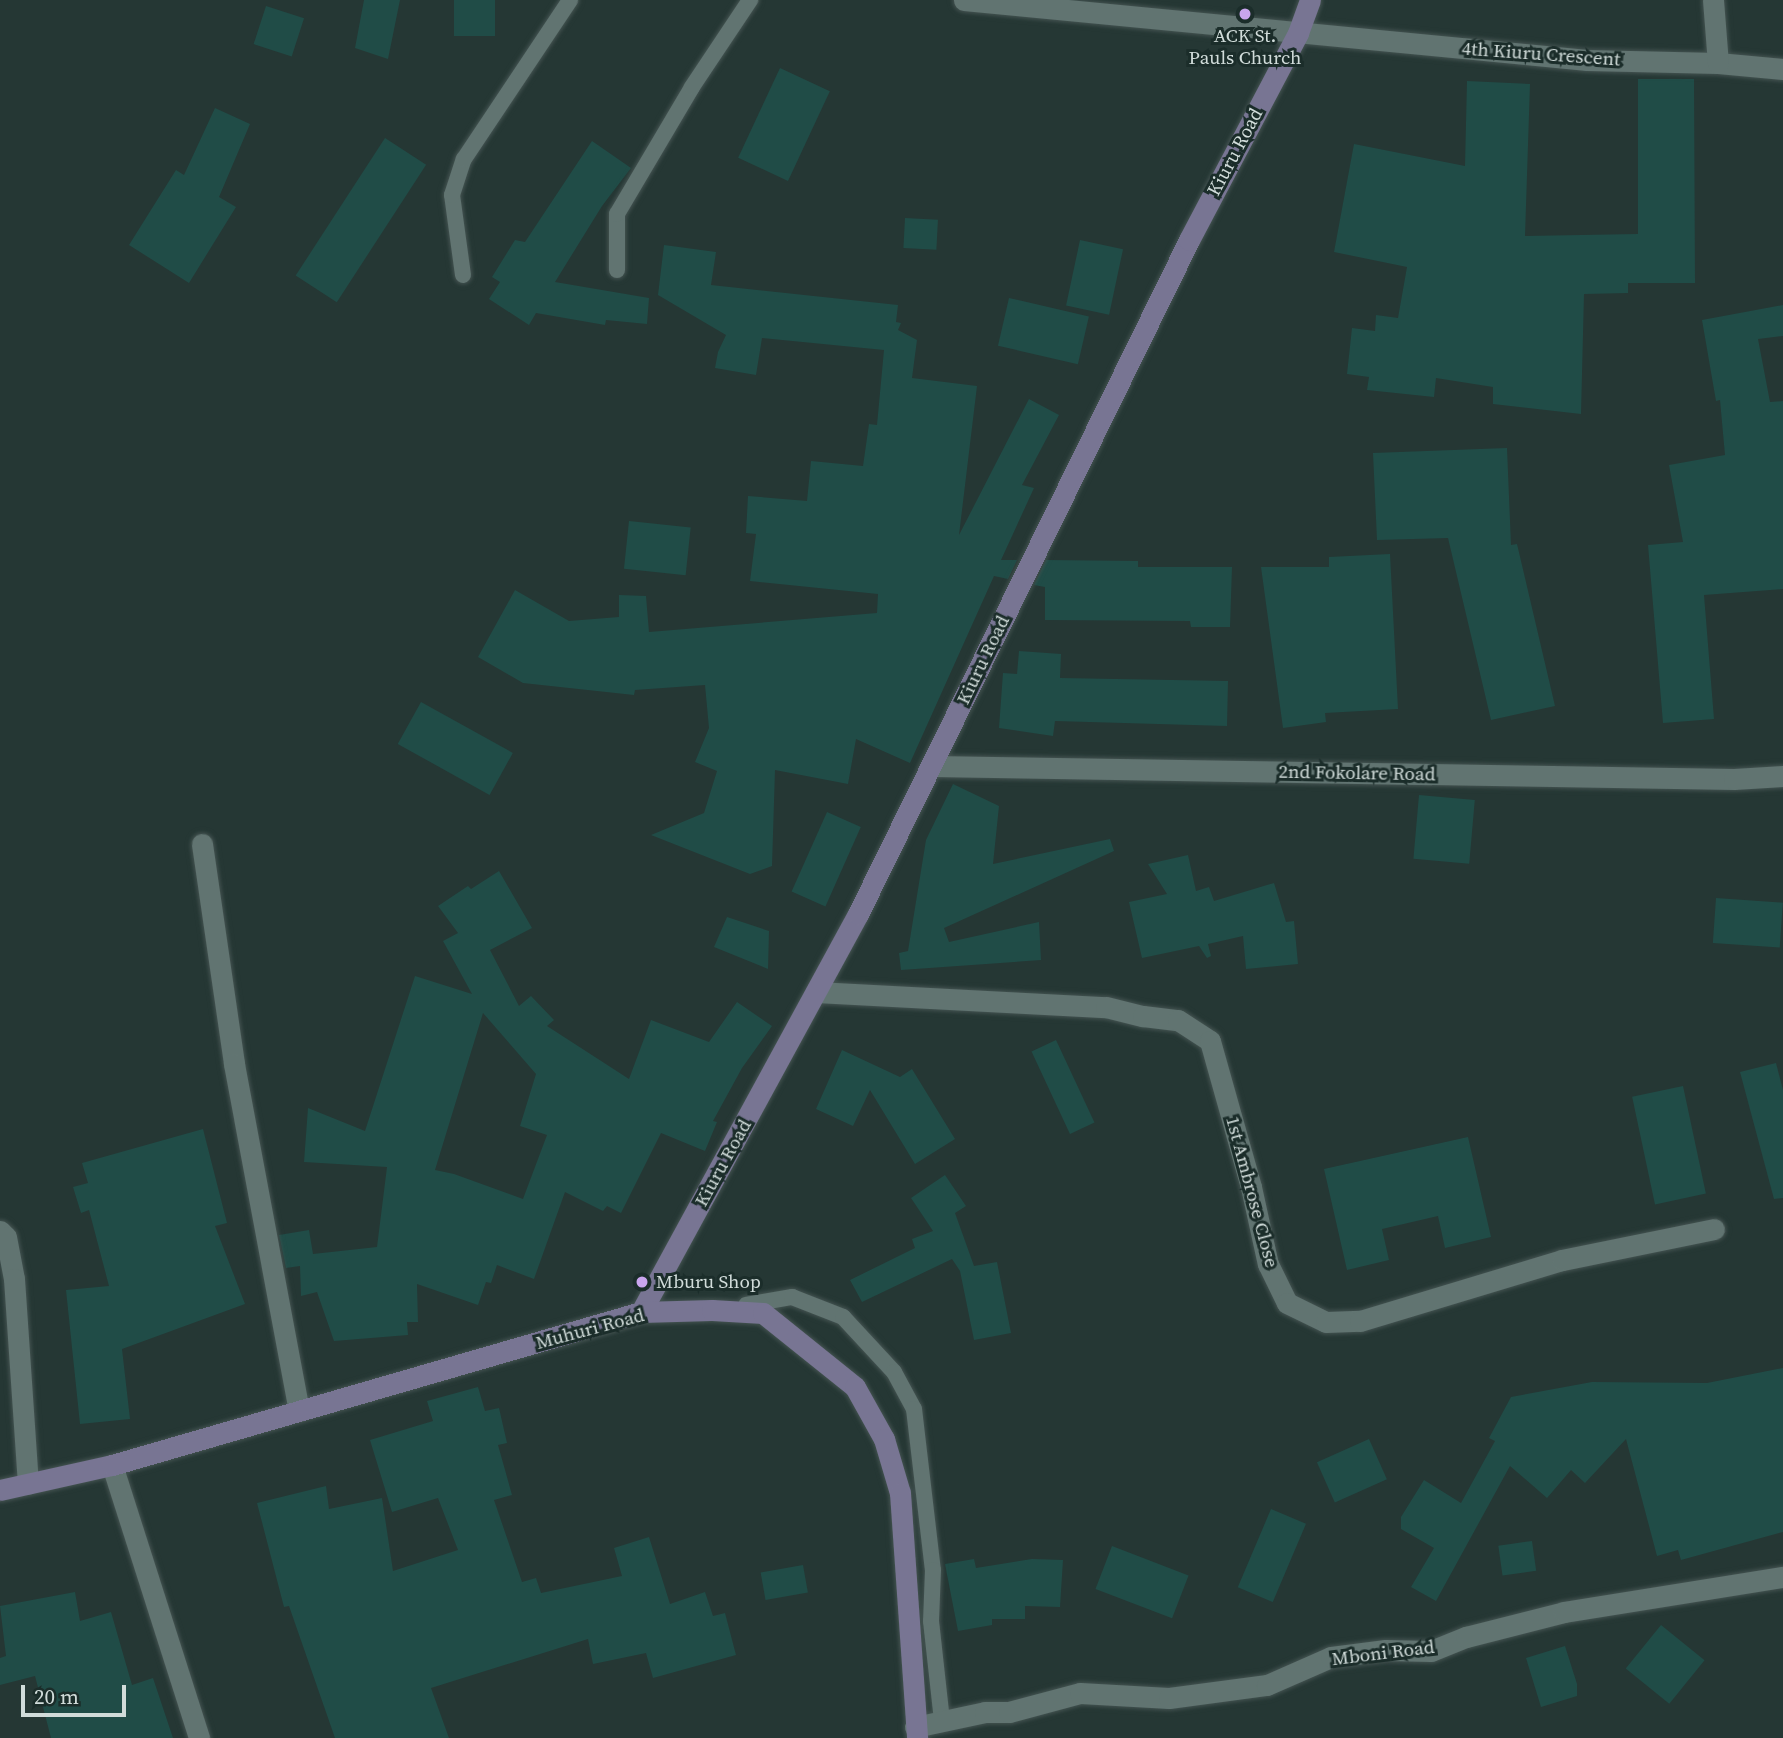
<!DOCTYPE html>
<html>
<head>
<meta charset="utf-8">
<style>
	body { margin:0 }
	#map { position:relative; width:1783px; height:1738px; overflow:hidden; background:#253734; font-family:"Source Serif 4",serif }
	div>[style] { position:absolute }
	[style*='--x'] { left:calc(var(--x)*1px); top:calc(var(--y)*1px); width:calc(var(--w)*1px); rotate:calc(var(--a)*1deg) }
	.building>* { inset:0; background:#204c47; transform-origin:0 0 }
	.roads { filter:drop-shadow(0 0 2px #445351) drop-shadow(0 0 2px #445351) }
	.lane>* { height:16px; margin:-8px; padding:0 8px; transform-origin:8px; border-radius:8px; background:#617471 }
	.street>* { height:21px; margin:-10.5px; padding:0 10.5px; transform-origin:10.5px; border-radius:10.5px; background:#617471 }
	.secondary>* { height:21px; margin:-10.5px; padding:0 10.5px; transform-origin:10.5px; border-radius:10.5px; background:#787593 }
	.dots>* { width:19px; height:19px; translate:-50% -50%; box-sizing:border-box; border:4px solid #1b2d2a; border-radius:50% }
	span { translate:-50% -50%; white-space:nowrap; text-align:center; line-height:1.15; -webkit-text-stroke:6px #1b2d2a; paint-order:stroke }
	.poi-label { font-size:19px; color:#d1dcda }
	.left { translate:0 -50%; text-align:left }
	.street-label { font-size:19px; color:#d1dcda }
	.scale { position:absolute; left:21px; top:1685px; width:105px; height:32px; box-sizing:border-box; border:4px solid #d1dcda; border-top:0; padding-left:9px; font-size:21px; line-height:24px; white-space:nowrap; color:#d1dcda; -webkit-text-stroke:5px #1b2d2a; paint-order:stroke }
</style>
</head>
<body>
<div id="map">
	<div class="building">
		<div style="clip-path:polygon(364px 0,400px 0,388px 59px,355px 48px)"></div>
		<div style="left:454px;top:0;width:41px;height:36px"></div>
		<div style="left:266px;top:6px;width:40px;height:40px;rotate:18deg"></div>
		<div style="left:780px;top:68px;width:55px;height:99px;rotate:25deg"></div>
		<div style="clip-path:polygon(1638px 79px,1694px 79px,1695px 283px,1628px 283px,1628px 293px,1584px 294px,1581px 414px,1493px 404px,1493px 387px,1436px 378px,1434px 397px,1367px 390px,1369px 377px,1347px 374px,1352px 328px,1375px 331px,1376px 315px,1398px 318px,1407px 267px,1334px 252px,1354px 144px,1465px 166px,1467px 81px,1530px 84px,1525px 236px,1638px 234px)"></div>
		<div style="clip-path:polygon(215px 108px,250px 124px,219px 197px,236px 207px,189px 283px,129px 245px,176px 170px,184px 175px)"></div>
		<div style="left:385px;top:138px;width:49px;height:164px;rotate:33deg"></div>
		<div style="clip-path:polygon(592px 141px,631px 168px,602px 206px,555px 282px,649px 298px,647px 324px,606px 320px,605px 325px,536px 313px,529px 325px,489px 299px,500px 282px,492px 277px,515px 240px,525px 242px)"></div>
		<div style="left:905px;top:218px;width:33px;height:30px;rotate:3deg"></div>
		<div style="left:1080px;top:240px;width:44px;height:67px;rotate:12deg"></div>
		<div style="clip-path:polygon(664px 245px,716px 252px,711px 285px,898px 305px,896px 322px,901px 323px,898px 330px,917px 340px,912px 378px,977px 386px,959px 535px,1029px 399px,1059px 415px,1022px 485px,1034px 488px,1001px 560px,1017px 560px,1008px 579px,994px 576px,910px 763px,856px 739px,848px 784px,775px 770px,772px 866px,750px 874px,651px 835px,704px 813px,717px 771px,695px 762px,709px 728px,705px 685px,635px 690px,634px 695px,523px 683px,478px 657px,515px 590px,569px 621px,619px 617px,619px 595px,646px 596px,649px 632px,877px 613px,878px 594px,750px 581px,756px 534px,746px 533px,748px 496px,807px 501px,811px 461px,863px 466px,869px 424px,877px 425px,884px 350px,762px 338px,756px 375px,715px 368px,718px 352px,726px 335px,658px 295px)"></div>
		<div style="left:1009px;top:298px;width:82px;height:49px;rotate:13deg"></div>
		<div style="clip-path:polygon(1783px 305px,1783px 336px,1758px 339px,1770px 402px,1783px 401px,1783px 589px,1704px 595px,1714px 719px,1663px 723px,1648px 545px,1683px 542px,1669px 465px,1725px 455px,1720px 400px,1716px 401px,1702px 320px)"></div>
		<div style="clip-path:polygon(1507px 448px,1511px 545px,1517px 544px,1555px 706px,1491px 720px,1448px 538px,1377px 540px,1373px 453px)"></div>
		<div style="left:629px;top:521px;width:62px;height:48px;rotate:6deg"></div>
		<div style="clip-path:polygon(1390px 554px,1398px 709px,1325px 713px,1326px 722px,1283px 728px,1261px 567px,1329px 567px,1329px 557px)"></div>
		<div style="clip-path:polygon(1046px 560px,1138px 561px,1138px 567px,1232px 567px,1230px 627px,1191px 627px,1190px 621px,1045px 620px,1045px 587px,1034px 585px)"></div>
		<div style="clip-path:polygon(1019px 651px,1061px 654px,1060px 678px,1228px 681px,1227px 726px,1055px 721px,1053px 736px,999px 728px,1003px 673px,1017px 674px)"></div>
		<div style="left:421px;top:702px;width:105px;height:48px;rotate:29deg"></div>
		<div style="clip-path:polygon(953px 784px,999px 806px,993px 864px,1110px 839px,1114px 851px,944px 928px,949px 942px,1039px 922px,1041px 960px,901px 970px,899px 953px,908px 951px,926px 840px)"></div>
		<div style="left:1419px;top:795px;width:56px;height:64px;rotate:5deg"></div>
		<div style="left:827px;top:812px;width:37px;height:87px;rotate:24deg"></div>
		<div style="clip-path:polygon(1188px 855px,1196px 891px,1209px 887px,1214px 901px,1274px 883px,1286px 922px,1294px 921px,1298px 964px,1246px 969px,1243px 936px,1208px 944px,1211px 956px,1207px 958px,1199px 946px,1142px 958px,1129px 902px,1167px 894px,1148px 864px)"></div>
		<div style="clip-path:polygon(evenodd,499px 871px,532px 928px,490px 950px,519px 1006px,531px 996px,554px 1020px,547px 1026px,629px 1079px,651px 1020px,709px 1042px,737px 1002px,772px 1026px,742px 1068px,713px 1121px,717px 1122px,705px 1151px,661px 1133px,621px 1213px,607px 1206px,603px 1211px,565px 1192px,534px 1279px,497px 1265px,491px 1283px,486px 1282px,478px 1305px,417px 1284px,418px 1322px,407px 1322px,408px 1335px,334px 1341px,317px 1292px,301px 1296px,300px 1266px,286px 1268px,279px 1235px,309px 1230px,313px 1254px,377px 1247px,387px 1167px,304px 1162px,308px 1108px,365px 1131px,415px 976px,472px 994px,443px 941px,458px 933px,438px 906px,468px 886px,471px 889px,499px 871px,483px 1013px,536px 1074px,520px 1126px,547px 1135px,523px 1199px,454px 1174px,435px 1170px,483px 1013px)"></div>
		<div style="left:1716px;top:898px;width:67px;height:45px;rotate:4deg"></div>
		<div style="clip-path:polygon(727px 917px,769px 931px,768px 969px,714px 947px)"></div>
		<div style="left:1056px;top:1040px;width:91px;height:27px;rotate:65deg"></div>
		<div style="clip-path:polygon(842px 1050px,900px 1077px,912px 1069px,955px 1139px,915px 1164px,870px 1090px,853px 1126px,816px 1109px)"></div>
		<div style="clip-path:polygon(1776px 1063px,1783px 1090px,1783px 1198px,1774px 1199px,1740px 1072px)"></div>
		<div style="left:1683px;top:1086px;width:110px;height:52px;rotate:78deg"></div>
		<div style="clip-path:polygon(203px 1129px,227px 1223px,215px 1226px,245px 1304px,122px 1349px,130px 1419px,80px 1424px,66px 1290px,109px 1286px,89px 1210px,81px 1213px,73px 1187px,88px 1183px,82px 1163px)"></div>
		<div style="clip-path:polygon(1468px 1137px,1491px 1237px,1445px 1248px,1438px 1216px,1382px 1229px,1389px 1260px,1347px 1270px,1324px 1169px)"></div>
		<div style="clip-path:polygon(945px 1175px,966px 1206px,955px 1213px,974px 1266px,997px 1262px,1011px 1333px,974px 1340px,960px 1271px,952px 1259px,862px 1302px,850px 1280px,915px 1248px,912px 1239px,933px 1231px,911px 1198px)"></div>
		<div style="clip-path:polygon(1783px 1368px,1783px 1532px,1681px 1560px,1678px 1550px,1657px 1556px,1626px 1439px,1585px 1483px,1571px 1470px,1547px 1498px,1510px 1466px,1436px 1601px,1411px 1587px,1434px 1548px,1401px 1529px,1401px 1517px,1424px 1480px,1461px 1503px,1495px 1441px,1489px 1438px,1511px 1397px,1592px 1382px,1707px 1383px)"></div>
		<div style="clip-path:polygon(478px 1387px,485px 1411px,499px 1408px,507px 1443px,498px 1445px,512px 1495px,494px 1500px,522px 1582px,536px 1578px,541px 1593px,622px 1576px,614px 1548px,649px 1537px,670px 1604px,705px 1592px,713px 1616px,725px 1613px,736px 1655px,653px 1678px,646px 1653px,593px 1664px,588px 1639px,431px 1688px,449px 1738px,335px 1738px,289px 1606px,284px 1607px,257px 1503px,326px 1486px,329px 1509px,382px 1498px,393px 1571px,458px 1550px,438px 1498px,392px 1512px,370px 1440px,433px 1421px,427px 1401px)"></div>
		<div style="left:1369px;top:1439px;width:44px;height:57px;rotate:66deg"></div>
		<div style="left:1271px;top:1509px;width:38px;height:85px;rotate:23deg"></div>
		<div style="left:1532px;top:1541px;width:30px;height:34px;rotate:82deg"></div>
		<div style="left:1112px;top:1546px;width:82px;height:46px;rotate:21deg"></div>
		<div style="clip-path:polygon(974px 1559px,976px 1568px,1032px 1559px,1063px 1560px,1060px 1607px,1025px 1606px,1025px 1619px,992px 1619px,992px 1625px,958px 1631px,945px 1564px)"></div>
		<div style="left:803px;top:1565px;width:28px;height:43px;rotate:80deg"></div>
		<div style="clip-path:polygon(75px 1592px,80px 1621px,111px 1612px,132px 1685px,153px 1678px,173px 1738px,51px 1738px,35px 1676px,0 1685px,0 1658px,6px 1656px,0 1606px)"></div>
		<div style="left:1661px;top:1625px;width:56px;height:56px;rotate:39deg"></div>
		<div style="clip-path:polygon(1565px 1646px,1577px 1684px,1577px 1696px,1541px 1707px,1526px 1658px)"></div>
	</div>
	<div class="roads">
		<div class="lane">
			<div style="--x:617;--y:270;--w:56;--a:-90"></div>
			<div style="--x:617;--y:214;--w:147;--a:-59.4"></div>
			<div style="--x:692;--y:87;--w:105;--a:-56.3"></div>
			<div style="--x:463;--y:275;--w:81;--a:-97.8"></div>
			<div style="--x:452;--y:195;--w:38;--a:-72"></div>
			<div style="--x:464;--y:159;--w:191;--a:-56.3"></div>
			<div style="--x:746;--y:1305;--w:47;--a:-9.9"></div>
			<div style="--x:792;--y:1297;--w:55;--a:21.4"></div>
			<div style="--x:843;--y:1317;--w:75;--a:47.2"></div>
			<div style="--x:894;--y:1372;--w:42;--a:61.6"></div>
			<div style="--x:914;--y:1409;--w:162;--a:83.3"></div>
			<div style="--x:933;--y:1570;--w:51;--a:92.2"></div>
			<div style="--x:931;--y:1621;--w:101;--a:83.7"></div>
		</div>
		<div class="street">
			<div style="--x:964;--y:0;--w:626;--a:5.5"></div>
			<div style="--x:1587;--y:60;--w:131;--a:1.3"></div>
			<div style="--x:1718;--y:63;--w:65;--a:5.3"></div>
			<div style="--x:1713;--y:0;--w:63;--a:85.5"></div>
			<div style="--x:932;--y:766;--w:802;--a:0.93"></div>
			<div style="--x:1734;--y:779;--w:49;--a:-3.5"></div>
			<div style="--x:202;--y:844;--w:222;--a:81.7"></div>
			<div style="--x:234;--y:1064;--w:353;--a:79.4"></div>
			<div style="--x:816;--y:992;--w:290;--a:3"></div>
			<div style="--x:1106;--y:1007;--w:38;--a:14"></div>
			<div style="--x:1143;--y:1016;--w:35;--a:7"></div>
			<div style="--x:1178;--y:1020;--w:38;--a:33"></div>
			<div style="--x:1210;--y:1041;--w:152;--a:74.3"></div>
			<div style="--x:1251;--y:1187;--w:79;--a:77.6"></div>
			<div style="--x:1268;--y:1264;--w:43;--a:64"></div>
			<div style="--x:1287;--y:1303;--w:43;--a:26"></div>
			<div style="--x:1326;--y:1322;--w:34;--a:-2"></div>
			<div style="--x:1360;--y:1321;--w:211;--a:-16.8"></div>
			<div style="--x:1562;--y:1260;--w:155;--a:-11.5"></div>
			<div style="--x:0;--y:1231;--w:8;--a:45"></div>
			<div style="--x:6;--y:1237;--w:43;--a:79.2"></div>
			<div style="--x:14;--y:1279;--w:205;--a:86.1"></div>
			<div style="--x:112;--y:1465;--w:287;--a:72.3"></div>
			<div style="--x:915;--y:1727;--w:72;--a:-12.1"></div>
			<div style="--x:985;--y:1712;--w:24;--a:0"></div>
			<div style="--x:1009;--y:1712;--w:73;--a:-15"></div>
			<div style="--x:1080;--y:1693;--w:89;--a:3.2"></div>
			<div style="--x:1169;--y:1698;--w:99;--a:-7.6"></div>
			<div style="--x:1267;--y:1685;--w:70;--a:-23.6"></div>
			<div style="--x:1331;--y:1657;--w:55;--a:-7.3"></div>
			<div style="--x:1386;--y:1650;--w:45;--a:1.3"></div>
			<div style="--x:1431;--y:1651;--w:38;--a:-22"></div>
			<div style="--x:1466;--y:1637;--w:101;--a:-14.3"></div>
			<div style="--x:1564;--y:1612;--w:222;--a:-9.1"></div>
		</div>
		<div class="secondary">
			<div style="--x:641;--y:1312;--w:453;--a:-61.4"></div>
			<div style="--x:858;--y:914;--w:751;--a:-63.84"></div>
			<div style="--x:1189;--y:240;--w:234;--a:-62.2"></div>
			<div style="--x:1298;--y:33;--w:35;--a:-70"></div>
			<div style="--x:0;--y:1490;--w:115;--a:-12.6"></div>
			<div style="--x:112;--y:1465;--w:551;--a:-16.13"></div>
			<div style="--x:641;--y:1312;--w:71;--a:-1.6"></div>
			<div style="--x:712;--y:1310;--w:51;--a:3.4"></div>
			<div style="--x:763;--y:1313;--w:118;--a:38.8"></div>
			<div style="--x:855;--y:1387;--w:60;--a:60.9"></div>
			<div style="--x:884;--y:1439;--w:56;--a:73.5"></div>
			<div style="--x:900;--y:1493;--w:246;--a:86"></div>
		</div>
	</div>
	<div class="dots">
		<div style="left:1245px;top:14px;background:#c9a5ee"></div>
		<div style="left:642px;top:1282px;background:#c9a5ee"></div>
	</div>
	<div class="poi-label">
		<span style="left:1245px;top:47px">ACK St.<br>Pauls Church</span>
		<span class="left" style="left:656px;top:1282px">Mburu Shop</span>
	</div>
	<div class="street-label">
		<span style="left:1541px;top:54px;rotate:4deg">4th Kiuru Crescent</span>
		<span style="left:1235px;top:152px;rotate:-62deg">Kiuru Road</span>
		<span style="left:983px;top:660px;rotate:-64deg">Kiuru Road</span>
		<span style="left:1357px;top:773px;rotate:1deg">2nd Fokolare Road</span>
		<span style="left:723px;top:1163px;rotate:-61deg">Kiuru Road</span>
		<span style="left:1252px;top:1192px;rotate:75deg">1st Ambrose Close</span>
		<span style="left:590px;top:1329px;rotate:-15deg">Muhuri Road</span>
		<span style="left:1383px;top:1653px;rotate:-7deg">Mboni Road</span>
	</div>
	<div class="scale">20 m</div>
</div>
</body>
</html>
